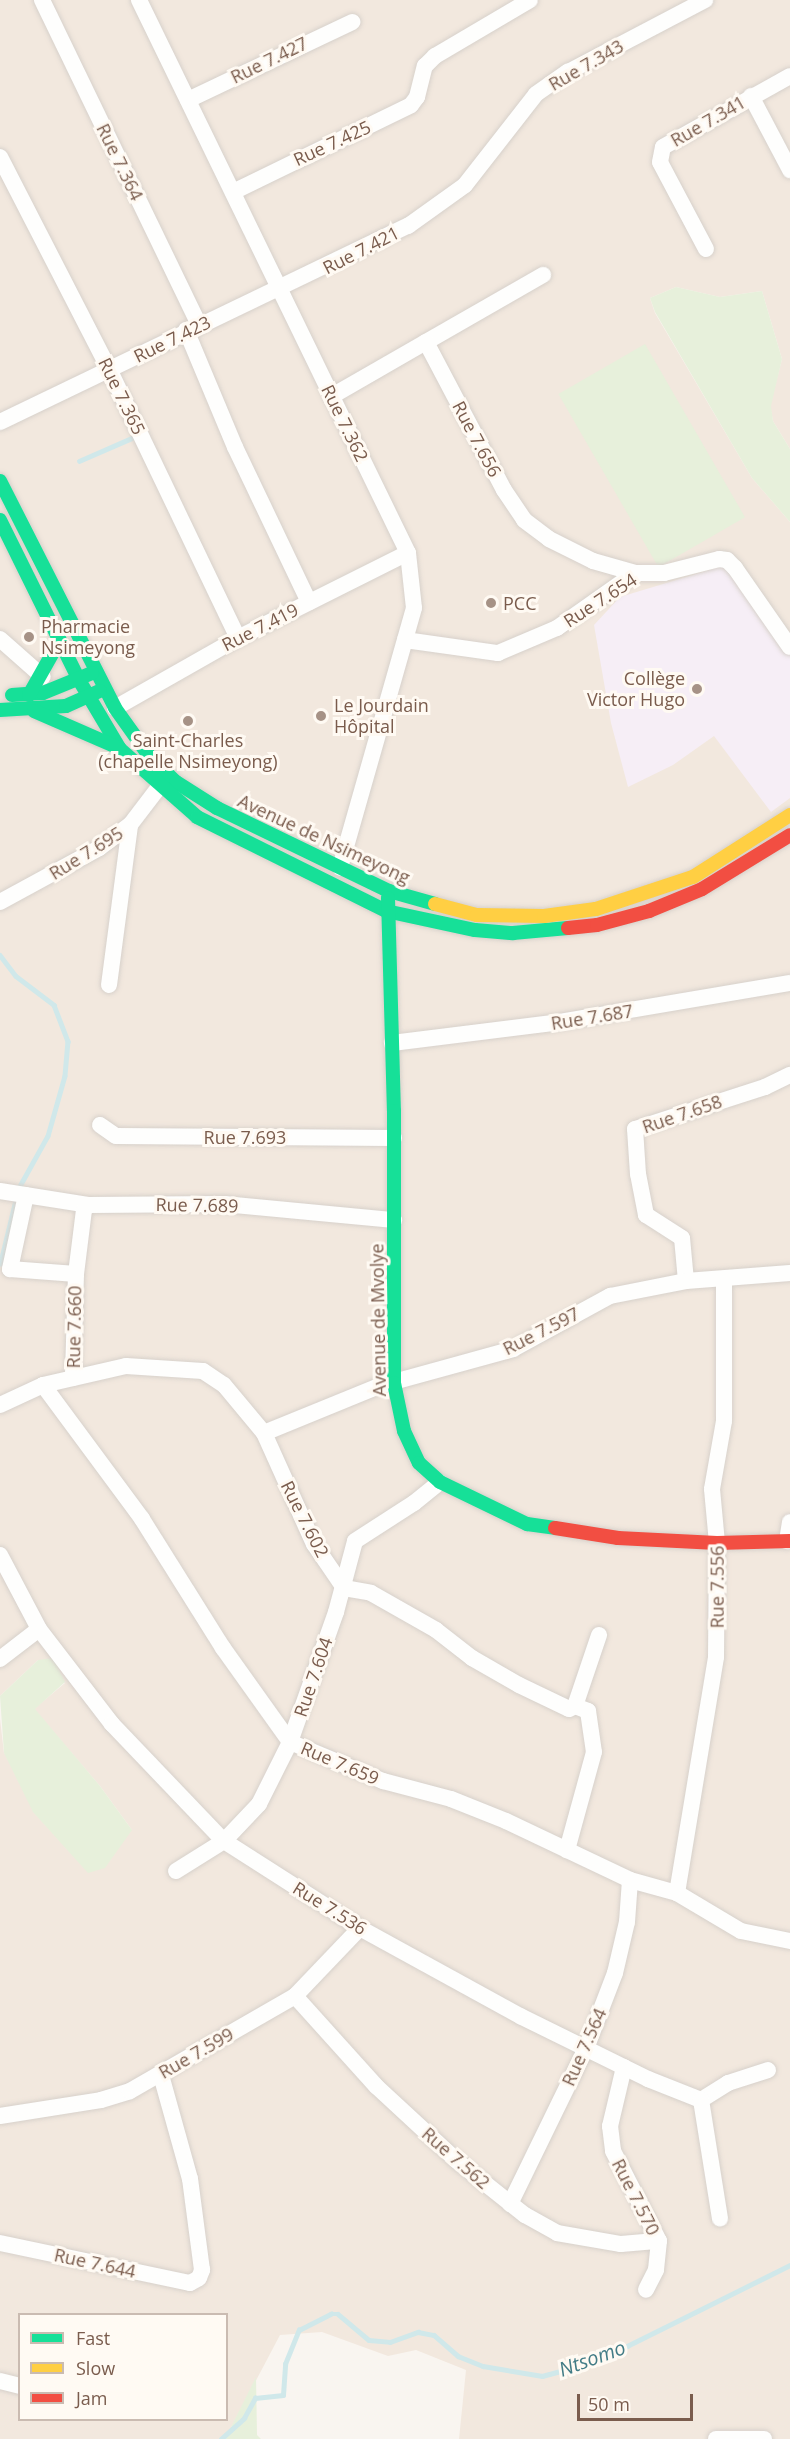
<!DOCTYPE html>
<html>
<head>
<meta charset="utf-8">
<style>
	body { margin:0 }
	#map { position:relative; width:790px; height:2439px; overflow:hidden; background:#f9f5f0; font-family:"Open Sans",sans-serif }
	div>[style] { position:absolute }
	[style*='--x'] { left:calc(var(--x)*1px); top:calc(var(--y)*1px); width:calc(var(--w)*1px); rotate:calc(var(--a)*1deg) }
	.residential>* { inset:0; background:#f2e8de }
	.education>* { inset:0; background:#f6eef6 }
	.green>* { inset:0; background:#e7f0db; transform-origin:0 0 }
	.stream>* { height:4.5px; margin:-2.25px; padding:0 2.25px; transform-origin:2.25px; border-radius:2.25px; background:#d0e8ea }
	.roads { filter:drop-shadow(0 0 2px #d7d1cb) drop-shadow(0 0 2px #d7d1cb) }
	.street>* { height:16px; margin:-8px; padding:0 8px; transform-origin:8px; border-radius:8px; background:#fefefd }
	.fast>* { height:14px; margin:-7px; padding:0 7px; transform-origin:7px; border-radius:7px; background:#16e098 }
	.slow>* { height:14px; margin:-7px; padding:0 7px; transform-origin:7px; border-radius:7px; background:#ffcf43 }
	.jam>* { height:14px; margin:-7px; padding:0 7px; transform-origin:7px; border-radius:7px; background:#f24e42 }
	.dots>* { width:16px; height:16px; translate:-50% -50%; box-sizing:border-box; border:3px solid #fffaf3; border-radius:50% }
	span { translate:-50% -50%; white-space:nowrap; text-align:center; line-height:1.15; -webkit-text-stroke:6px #fffaf3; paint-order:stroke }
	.street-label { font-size:18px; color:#7a5c4d }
	.poi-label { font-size:18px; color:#7a5c4d }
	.left { translate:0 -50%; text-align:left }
	.right { translate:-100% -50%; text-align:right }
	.water-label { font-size:20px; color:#437c86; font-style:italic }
	.legend { position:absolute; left:18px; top:2313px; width:210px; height:108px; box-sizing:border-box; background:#fffaf3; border:2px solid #cabbb1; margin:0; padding:8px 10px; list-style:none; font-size:18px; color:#7a5c4d }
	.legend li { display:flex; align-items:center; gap:12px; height:30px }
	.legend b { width:30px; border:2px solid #cabbb1 }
	.scale { position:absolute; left:577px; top:2394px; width:116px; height:27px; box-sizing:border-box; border:3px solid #7a5c4d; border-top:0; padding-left:8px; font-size:18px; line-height:21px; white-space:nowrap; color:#7a5c4d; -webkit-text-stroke:4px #fffaf3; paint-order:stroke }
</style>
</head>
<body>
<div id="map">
	<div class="residential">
		<div style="clip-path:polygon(evenodd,0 0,790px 0,790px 449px,773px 421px,770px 406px,782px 359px,762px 291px,720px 297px,676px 287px,650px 298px,655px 313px,752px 478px,790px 522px,790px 2439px,459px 2439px,466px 2370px,416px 2350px,388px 2356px,322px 2332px,280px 2335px,225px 2439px,0 2439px,0 1719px,4px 1753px,132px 1830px,100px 1786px,34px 1709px,65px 1683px,38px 1660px,0 1696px,0 0,20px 2314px,226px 2314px,226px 2420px,20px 2420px,20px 2314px)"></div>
	</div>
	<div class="education">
		<div style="clip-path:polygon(726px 565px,790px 655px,790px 798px,771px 812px,714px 736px,673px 765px,628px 787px,611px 723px,594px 625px,620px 597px)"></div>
	</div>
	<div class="green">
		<div style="clip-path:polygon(676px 287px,720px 297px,762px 291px,782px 359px,771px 406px,773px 421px,790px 449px,790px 522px,752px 478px,655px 312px,650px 298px)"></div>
		<div style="left:645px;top:344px;width:200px;height:100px;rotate:60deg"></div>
		<div style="clip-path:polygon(53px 1658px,65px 1682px,35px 1709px,100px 1786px,132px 1830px,105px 1868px,88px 1873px,33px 1812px,4px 1753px,0 1696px,38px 1660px)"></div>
		<div style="clip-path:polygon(256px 2377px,257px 2435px,261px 2439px,225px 2439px)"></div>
	</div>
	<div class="stream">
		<div style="--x:79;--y:461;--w:58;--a:-23.5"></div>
		<div style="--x:0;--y:955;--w:26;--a:53"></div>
		<div style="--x:16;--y:976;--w:48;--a:37.3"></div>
		<div style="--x:54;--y:1005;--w:39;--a:69"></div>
		<div style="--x:68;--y:1041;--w:35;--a:95"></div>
		<div style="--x:65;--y:1076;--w:62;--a:105.8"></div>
		<div style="--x:48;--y:1136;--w:60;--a:119.1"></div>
		<div style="--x:0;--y:1264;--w:68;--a:-76.4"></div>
		<div style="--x:221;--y:2439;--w:31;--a:-42"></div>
		<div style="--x:244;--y:2418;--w:23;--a:-61"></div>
		<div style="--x:255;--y:2398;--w:28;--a:-6"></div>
		<div style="--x:283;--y:2395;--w:31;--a:-86"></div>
		<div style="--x:285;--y:2364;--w:37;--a:-68"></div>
		<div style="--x:299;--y:2330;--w:36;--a:-27"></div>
		<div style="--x:331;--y:2314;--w:7;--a:0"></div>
		<div style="--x:338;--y:2314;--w:40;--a:40"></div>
		<div style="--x:369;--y:2340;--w:21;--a:5"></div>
		<div style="--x:390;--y:2342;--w:30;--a:-20"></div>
		<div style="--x:418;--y:2332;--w:16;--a:11"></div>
		<div style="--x:434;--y:2335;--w:32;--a:41"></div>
		<div style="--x:458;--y:2356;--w:27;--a:22"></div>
		<div style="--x:483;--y:2366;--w:60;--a:9.6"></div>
		<div style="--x:542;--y:2376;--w:42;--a:-15"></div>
		<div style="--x:583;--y:2365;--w:15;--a:-37"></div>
		<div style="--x:595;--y:2356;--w:34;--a:-17"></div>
		<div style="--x:627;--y:2346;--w:182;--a:-26.4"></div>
	</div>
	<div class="roads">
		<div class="street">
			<div style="--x:42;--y:0;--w:361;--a:64.2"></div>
			<div style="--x:139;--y:0;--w:615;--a:64.06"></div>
			<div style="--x:408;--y:553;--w:55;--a:83.8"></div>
			<div style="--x:414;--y:608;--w:270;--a:105.9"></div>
			<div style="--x:751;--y:96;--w:84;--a:62.2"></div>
			<div style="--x:188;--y:100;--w:182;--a:-25.4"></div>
			<div style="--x:0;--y:157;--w:241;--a:62.8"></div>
			<div style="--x:110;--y:371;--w:296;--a:64.4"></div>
			<div style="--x:233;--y:192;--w:198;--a:-26"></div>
			<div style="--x:411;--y:105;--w:10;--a:-53"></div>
			<div style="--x:417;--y:97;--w:32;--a:-76"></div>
			<div style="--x:425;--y:66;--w:14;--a:-45"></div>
			<div style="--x:435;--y:56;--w:110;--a:-30.5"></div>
			<div style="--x:706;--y:249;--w:98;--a:-117.9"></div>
			<div style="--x:660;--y:162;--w:15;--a:-79"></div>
			<div style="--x:663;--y:147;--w:145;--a:-29.2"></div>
			<div style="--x:186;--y:330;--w:127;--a:67.3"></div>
			<div style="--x:235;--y:447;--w:172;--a:64.5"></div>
			<div style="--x:426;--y:342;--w:135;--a:-29.8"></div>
			<div style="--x:332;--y:396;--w:108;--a:-29.9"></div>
			<div style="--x:426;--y:342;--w:167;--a:62.2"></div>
			<div style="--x:504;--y:490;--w:36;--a:56"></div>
			<div style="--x:524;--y:520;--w:31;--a:37"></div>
			<div style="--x:549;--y:539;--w:49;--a:26.6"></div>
			<div style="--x:593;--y:561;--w:44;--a:15.9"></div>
			<div style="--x:0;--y:422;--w:453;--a:-25.7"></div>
			<div style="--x:408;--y:226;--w:70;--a:-35.7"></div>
			<div style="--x:465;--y:185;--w:115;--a:-52"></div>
			<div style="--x:536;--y:94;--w:39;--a:-35"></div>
			<div style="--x:568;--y:72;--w:155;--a:-27.7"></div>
			<div style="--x:0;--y:639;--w:57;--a:41.5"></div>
			<div style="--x:405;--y:640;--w:94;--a:8"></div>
			<div style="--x:498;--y:653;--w:64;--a:-23"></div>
			<div style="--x:557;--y:628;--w:95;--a:-35.2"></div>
			<div style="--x:635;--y:573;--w:29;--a:0"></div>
			<div style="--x:664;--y:573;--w:57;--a:-14.3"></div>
			<div style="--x:719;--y:559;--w:8;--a:7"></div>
			<div style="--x:727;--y:560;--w:11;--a:45"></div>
			<div style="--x:735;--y:568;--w:96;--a:55.2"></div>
			<div style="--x:115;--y:708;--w:142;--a:-29.6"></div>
			<div style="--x:238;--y:638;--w:190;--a:-26.6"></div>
			<div style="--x:0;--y:902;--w:113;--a:-28.6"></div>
			<div style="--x:99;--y:848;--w:39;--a:-37"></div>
			<div style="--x:130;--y:825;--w:48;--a:-52.7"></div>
			<div style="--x:109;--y:985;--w:161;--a:-82.5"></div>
			<div style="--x:392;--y:1043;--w:162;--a:-7.1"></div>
			<div style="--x:553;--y:1023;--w:240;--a:-9.6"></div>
			<div style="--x:100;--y:1125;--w:19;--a:35"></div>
			<div style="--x:116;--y:1136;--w:278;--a:0.4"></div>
			<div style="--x:0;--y:1191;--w:89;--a:9"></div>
			<div style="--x:88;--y:1205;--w:136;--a:-0.4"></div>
			<div style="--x:224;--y:1204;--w:171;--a:5.4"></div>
			<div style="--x:26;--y:1195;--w:76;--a:102.2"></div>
			<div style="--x:10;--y:1269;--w:66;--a:4.3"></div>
			<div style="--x:76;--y:1274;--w:104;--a:91.7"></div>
			<div style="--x:76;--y:1274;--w:64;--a:-82.9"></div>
			<div style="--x:84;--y:1210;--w:6;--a:-51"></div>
			<div style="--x:686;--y:1281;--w:43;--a:-95.3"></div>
			<div style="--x:682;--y:1238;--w:43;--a:-147.4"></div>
			<div style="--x:646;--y:1215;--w:42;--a:-101"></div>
			<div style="--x:638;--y:1174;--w:45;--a:-93.8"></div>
			<div style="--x:635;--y:1129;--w:137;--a:-17.9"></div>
			<div style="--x:765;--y:1087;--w:28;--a:-26"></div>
			<div style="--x:43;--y:1385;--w:167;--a:53.5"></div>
			<div style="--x:142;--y:1519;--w:152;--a:57.9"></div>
			<div style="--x:223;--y:1648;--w:115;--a:54.5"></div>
			<div style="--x:290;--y:1742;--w:101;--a:22.8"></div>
			<div style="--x:383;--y:1781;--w:70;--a:14.8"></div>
			<div style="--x:451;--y:1799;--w:59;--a:21.8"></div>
			<div style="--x:506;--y:1821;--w:137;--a:25.4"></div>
			<div style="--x:630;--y:1880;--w:49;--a:15.5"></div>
			<div style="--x:677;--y:1893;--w:74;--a:30.7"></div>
			<div style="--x:741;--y:1931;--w:50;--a:11.5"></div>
			<div style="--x:0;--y:1405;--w:47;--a:-24.9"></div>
			<div style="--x:43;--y:1385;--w:85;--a:-12.9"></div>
			<div style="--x:126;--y:1366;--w:77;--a:3.7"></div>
			<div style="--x:203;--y:1371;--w:25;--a:34"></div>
			<div style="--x:224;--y:1385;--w:62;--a:50.2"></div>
			<div style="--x:264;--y:1433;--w:122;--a:65.8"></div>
			<div style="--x:314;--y:1544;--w:53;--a:55.7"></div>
			<div style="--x:344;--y:1588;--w:27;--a:10"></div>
			<div style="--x:371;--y:1593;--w:75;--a:29.6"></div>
			<div style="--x:436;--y:1630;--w:46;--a:37.9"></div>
			<div style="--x:472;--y:1658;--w:54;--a:29.9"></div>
			<div style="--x:519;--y:1685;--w:55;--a:25.6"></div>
			<div style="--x:569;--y:1709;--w:7;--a:-27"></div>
			<div style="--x:575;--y:1706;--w:14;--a:21"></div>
			<div style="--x:588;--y:1711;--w:41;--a:81.7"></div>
			<div style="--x:594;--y:1752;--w:102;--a:105.4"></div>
			<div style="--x:264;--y:1433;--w:124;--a:-22.2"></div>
			<div style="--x:379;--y:1386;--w:139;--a:-15.4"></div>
			<div style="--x:513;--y:1349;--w:111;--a:-28.7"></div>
			<div style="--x:610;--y:1296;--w:77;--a:-11.2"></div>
			<div style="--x:686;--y:1281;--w:104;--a:-4.4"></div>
			<div style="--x:787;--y:1541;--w:19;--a:-81"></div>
			<div style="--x:0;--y:1555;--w:84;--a:62.2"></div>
			<div style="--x:39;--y:1629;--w:120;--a:52.5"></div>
			<div style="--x:112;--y:1724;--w:162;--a:46.3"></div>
			<div style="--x:224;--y:1841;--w:161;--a:32.6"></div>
			<div style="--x:360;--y:1928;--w:183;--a:28.8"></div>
			<div style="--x:520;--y:2016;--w:143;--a:26.2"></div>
			<div style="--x:648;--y:2079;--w:57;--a:21.6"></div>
			<div style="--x:701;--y:2100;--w:32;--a:-32"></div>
			<div style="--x:728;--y:2083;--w:42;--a:-18"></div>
			<div style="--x:0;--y:1659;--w:49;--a:-37.6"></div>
			<div style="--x:575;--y:1706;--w:75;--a:-71.3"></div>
			<div style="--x:176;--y:1871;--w:57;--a:-32"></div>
			<div style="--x:224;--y:1841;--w:51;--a:-46.6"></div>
			<div style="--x:259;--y:1804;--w:69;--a:-63.4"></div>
			<div style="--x:290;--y:1742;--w:138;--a:-70.5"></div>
			<div style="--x:336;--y:1612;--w:73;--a:-75"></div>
			<div style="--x:355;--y:1541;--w:70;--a:-32.8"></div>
			<div style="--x:414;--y:1503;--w:33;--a:-39"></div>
			<div style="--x:677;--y:1893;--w:239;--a:-80.6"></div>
			<div style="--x:716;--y:1657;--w:114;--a:-89.5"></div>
			<div style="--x:717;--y:1543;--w:54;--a:-95.3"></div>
			<div style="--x:712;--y:1489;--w:69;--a:-80"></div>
			<div style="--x:724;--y:1421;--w:141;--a:-90"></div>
			<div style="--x:295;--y:1996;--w:121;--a:48"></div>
			<div style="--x:376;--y:2086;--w:110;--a:42.8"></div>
			<div style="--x:457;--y:2161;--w:87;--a:38.5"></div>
			<div style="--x:525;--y:2215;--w:37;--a:29"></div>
			<div style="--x:557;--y:2233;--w:65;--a:9.8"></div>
			<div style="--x:621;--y:2244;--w:38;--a:-5"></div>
			<div style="--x:624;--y:2067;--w:61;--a:103.3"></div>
			<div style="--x:610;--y:2126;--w:25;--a:83"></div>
			<div style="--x:613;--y:2151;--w:101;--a:62.9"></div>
			<div style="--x:659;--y:2241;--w:29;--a:96"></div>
			<div style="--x:656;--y:2270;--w:22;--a:117"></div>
			<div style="--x:701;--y:2100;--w:120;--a:80.9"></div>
			<div style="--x:0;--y:2116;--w:102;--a:-9"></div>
			<div style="--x:101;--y:2100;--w:30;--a:-17"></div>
			<div style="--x:130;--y:2091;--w:190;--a:-29.9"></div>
			<div style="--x:295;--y:1996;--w:94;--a:-46.3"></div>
			<div style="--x:510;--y:2204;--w:176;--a:-64"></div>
			<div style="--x:587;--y:2046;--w:78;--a:-69"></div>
			<div style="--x:615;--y:1973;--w:52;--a:-76.8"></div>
			<div style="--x:627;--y:1922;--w:42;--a:-85.9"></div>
			<div style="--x:0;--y:2243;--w:194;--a:11.9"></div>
			<div style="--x:190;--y:2283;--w:10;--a:-29"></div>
			<div style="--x:199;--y:2278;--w:9;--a:-69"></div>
			<div style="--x:202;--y:2270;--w:92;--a:-97.5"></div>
			<div style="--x:190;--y:2179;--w:108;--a:-105.6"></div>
			<div style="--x:0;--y:2381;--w:21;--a:14"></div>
			<div style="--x:716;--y:2439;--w:48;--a:0"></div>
		</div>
		<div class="fast">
			<div style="--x:0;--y:481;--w:254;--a:63.1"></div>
			<div style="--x:115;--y:708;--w:60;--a:54.5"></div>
			<div style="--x:150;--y:757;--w:36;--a:44"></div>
			<div style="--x:176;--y:782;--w:49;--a:32.4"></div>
			<div style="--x:217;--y:808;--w:191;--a:25.8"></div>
			<div style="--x:389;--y:891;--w:48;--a:15.8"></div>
			<div style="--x:0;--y:520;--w:178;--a:63.7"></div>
			<div style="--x:79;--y:680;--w:80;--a:59.3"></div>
			<div style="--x:120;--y:749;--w:103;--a:41.4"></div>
			<div style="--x:197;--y:817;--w:211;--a:26.4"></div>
			<div style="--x:386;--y:911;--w:91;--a:12.1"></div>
			<div style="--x:475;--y:930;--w:38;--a:5"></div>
			<div style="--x:513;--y:933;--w:55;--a:-5.2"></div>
			<div style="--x:12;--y:695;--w:31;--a:-4"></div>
			<div style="--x:43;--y:693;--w:53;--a:-22.2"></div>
			<div style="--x:29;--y:695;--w:63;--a:-60.6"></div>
			<div style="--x:0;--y:710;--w:66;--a:-3.5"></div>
			<div style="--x:66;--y:706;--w:37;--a:-24"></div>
			<div style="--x:34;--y:711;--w:93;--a:23.5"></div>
			<div style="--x:388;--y:898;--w:213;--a:88.4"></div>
			<div style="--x:394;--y:1111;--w:272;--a:90"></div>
			<div style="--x:394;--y:1383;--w:49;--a:78.2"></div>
			<div style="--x:404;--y:1431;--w:35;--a:65"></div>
			<div style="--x:419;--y:1463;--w:28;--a:42"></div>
			<div style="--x:440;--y:1482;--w:97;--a:25.8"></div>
			<div style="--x:527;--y:1524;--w:28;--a:8"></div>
		</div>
		<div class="slow">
			<div style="--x:435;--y:904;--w:43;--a:14.7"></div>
			<div style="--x:477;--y:915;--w:67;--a:0.9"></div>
			<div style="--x:544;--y:916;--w:52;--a:-7.7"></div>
			<div style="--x:596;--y:909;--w:102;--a:-18.3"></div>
			<div style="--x:693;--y:877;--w:115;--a:-32.6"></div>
		</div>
		<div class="jam">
			<div style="--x:568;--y:928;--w:29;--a:-6"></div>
			<div style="--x:597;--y:925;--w:54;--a:-15.1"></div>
			<div style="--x:649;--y:911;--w:57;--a:-22.5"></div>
			<div style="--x:702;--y:889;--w:103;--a:-31.5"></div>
			<div style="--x:555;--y:1528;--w:64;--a:9"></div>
			<div style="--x:618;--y:1538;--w:99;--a:2.9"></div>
			<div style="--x:717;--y:1543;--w:73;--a:-1.6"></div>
		</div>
	</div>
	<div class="dots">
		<div style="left:491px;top:603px;background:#a69286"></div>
		<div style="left:29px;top:637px;background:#a69286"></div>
		<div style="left:697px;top:689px;background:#a69286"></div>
		<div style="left:321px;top:716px;background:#a69286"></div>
		<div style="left:188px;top:721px;background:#a69286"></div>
	</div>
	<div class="street-label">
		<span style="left:269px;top:60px;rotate:-26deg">Rue 7.427</span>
		<span style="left:586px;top:65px;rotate:-30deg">Rue 7.343</span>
		<span style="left:708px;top:121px;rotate:-30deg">Rue 7.341</span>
		<span style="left:332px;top:143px;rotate:-25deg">Rue 7.425</span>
		<span style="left:120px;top:162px;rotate:64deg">Rue 7.364</span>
		<span style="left:361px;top:250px;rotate:-27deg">Rue 7.421</span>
		<span style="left:172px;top:339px;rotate:-26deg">Rue 7.423</span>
		<span style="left:122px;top:396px;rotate:64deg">Rue 7.365</span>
		<span style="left:345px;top:423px;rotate:64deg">Rue 7.362</span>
		<span style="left:477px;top:439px;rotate:62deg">Rue 7.656</span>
		<span style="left:600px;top:600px;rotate:-33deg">Rue 7.654</span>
		<span style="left:260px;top:627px;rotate:-27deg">Rue 7.419</span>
		<span style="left:324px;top:839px;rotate:25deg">Avenue de Nsimeyong</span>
		<span style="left:86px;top:853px;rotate:-32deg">Rue 7.695</span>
		<span style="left:592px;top:1017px;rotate:-9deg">Rue 7.687</span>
		<span style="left:682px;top:1114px;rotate:-19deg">Rue 7.658</span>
		<span style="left:245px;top:1137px">Rue 7.693</span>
		<span style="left:197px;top:1205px;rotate:1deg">Rue 7.689</span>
		<span style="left:378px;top:1320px;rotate:-91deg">Avenue de Mvolye</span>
		<span style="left:74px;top:1327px;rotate:-89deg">Rue 7.660</span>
		<span style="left:541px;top:1331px;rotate:-27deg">Rue 7.597</span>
		<span style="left:305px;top:1519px;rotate:63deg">Rue 7.602</span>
		<span style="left:717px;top:1587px;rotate:-90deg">Rue 7.556</span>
		<span style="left:313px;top:1677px;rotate:-71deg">Rue 7.604</span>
		<span style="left:340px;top:1763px;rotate:23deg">Rue 7.659</span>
		<span style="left:330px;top:1908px;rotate:32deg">Rue 7.536</span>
		<span style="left:584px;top:2047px;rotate:-66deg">Rue 7.564</span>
		<span style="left:196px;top:2053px;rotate:-30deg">Rue 7.599</span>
		<span style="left:456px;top:2158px;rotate:41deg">Rue 7.562</span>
		<span style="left:636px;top:2197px;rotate:63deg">Rue 7.570</span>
		<span style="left:95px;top:2263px;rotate:12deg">Rue 7.644</span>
	</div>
	<div class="poi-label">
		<span class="left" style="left:503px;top:603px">PCC</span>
		<span class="left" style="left:41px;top:637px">Pharmacie<br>Nsimeyong</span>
		<span class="right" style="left:685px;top:689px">Collège<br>Victor Hugo</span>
		<span class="left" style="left:334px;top:716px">Le Jourdain<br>Hôpital</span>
		<span style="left:188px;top:751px">Saint-Charles<br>(chapelle Nsimeyong)</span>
	</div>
	<div class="water-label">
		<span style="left:592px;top:2358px;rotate:-20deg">Ntsomo</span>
	</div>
	<ul class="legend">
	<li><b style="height:8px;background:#16e098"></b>Fast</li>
	<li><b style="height:8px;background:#ffcf43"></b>Slow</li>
	<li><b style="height:8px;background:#f24e42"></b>Jam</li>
	</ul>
	<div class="scale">50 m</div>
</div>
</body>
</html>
